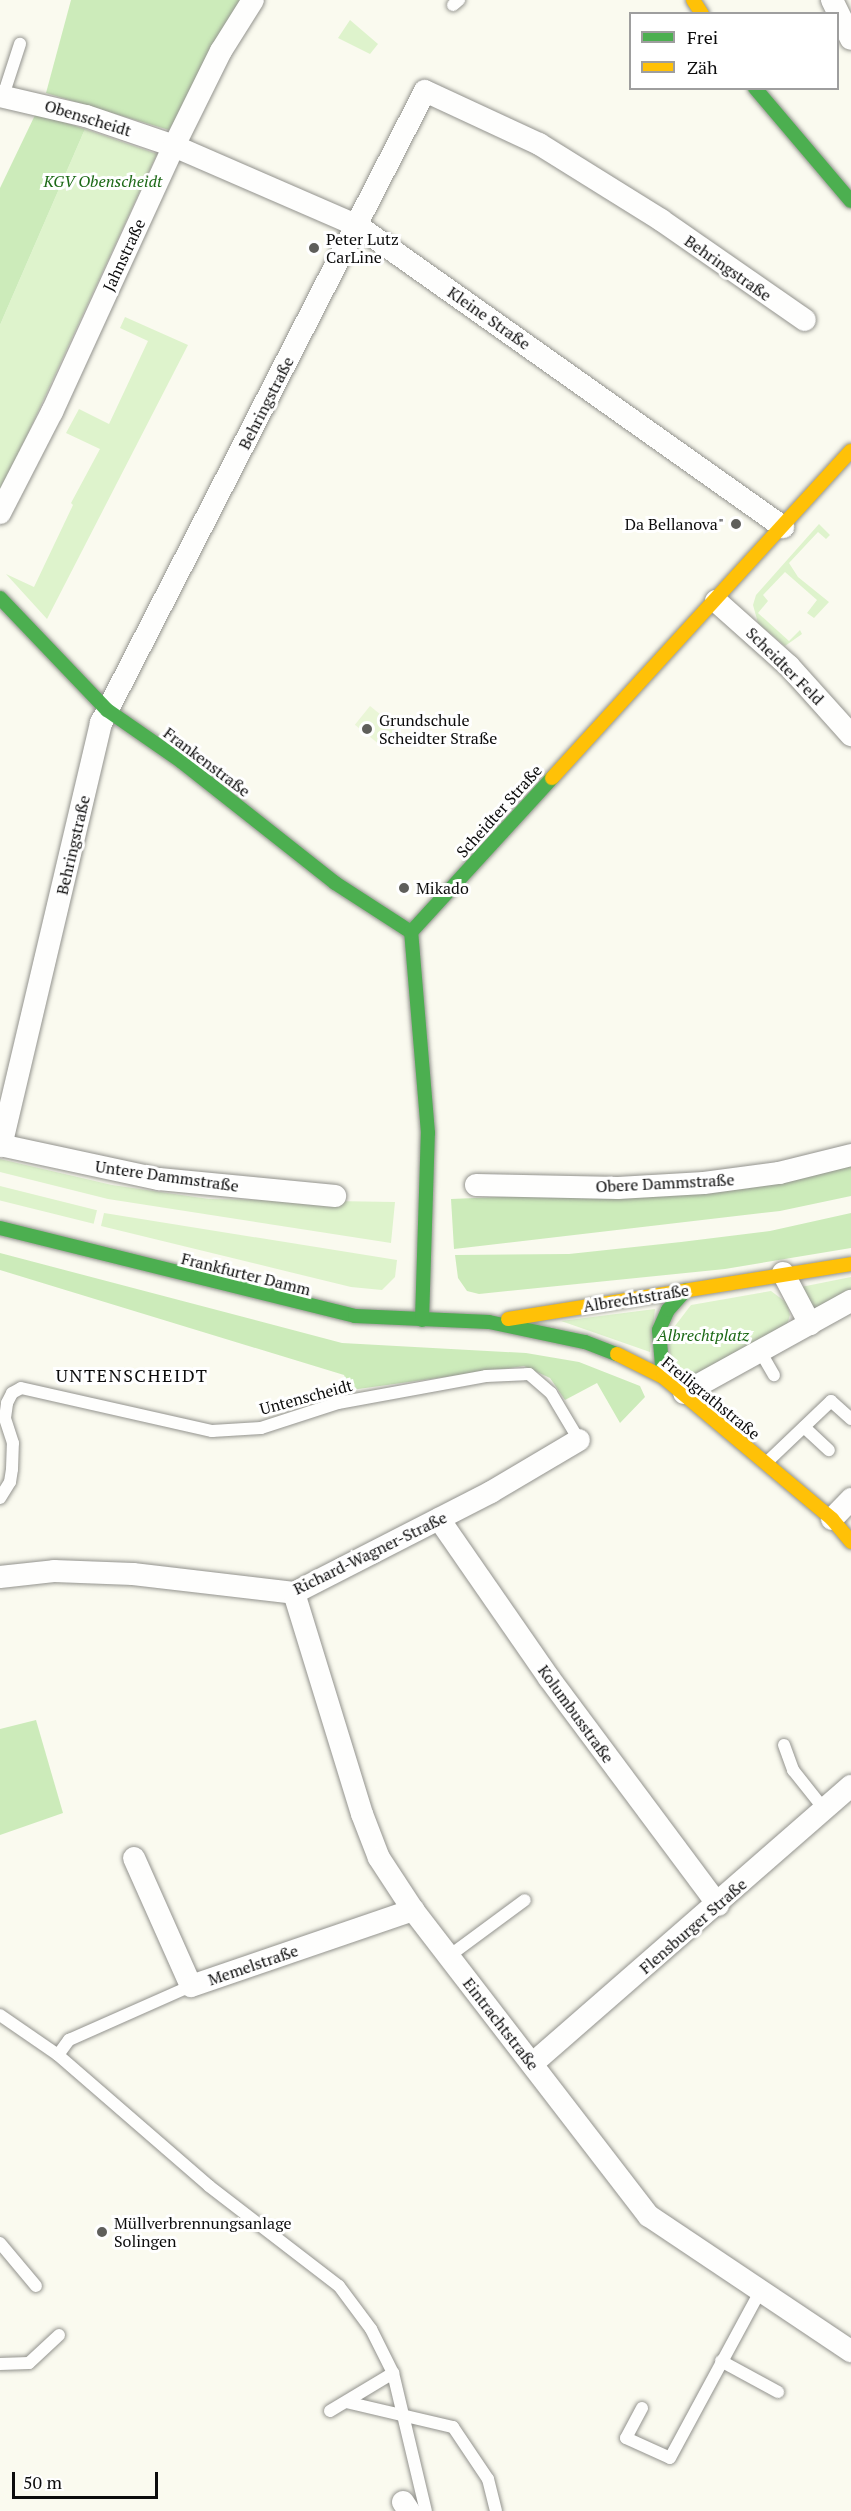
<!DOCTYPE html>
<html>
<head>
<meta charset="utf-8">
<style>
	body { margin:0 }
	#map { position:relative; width:851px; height:2511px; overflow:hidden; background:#fafaef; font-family:"PT Serif",serif }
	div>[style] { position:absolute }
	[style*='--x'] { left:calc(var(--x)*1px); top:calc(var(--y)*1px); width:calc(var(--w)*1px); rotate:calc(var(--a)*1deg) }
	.green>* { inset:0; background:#def3cc; transform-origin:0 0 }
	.forest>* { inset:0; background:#ccebba }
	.pitch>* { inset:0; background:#eaf6d7; transform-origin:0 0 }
	.roads { filter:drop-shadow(0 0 2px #93938e) drop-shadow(0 0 2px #93938e) }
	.lane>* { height:12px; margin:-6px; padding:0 6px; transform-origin:6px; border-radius:6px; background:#fefefd }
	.street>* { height:22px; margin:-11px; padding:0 11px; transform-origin:11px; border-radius:11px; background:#fefefd }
	.fast>* { height:14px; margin:-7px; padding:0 7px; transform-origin:7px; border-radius:7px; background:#4caf50 }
	.slow>* { height:14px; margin:-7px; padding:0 7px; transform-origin:7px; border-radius:7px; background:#ffc107 }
	.dots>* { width:16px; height:16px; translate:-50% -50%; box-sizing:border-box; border:3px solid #fff; border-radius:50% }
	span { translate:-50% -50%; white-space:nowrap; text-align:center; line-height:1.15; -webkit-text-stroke:6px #fff; paint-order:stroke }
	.street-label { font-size:16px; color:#0c0c0c }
	.park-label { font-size:16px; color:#1c6916; font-style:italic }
	.poi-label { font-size:16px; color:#0c0c0c }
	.left { translate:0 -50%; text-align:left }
	.right { translate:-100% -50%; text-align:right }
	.neighbourhood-label { font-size:18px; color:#0c0c0c; letter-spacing:1.5px }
	.legend { position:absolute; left:629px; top:12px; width:210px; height:78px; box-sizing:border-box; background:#fff; border:2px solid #9e9e9e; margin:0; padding:8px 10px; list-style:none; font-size:18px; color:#0c0c0c }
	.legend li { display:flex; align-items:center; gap:12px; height:30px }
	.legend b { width:30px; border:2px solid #9e9e9e }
	.scale { position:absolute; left:12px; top:2472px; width:146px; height:27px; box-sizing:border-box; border:3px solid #0c0c0c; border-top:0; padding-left:8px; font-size:18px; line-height:21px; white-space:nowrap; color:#0c0c0c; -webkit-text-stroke:4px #fff; paint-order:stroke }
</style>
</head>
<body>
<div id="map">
	<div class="green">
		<div style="clip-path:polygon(350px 20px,378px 44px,370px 54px,338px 38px)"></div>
		<div style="clip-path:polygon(85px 129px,157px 154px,0 494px,0 325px)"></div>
		<div style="clip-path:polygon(125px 317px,188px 345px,47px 619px,6px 574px,34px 587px,73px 505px,71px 503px,100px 449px,66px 433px,79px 409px,109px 424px,148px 341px,120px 328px)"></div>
		<div style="clip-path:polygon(819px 524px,830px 535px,826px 539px,818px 532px,789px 563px,798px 577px,829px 602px,814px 618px,807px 613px,817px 600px,785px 572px,763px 595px,768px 601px,758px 613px,789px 641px,800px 630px,802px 634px,785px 646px,758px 623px,753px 605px,756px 595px)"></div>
		<div style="clip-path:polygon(0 1159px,112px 1185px,209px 1199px,395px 1202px,391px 1243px,108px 1199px,0 1172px)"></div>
		<div style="left:0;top:1186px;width:100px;height:14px;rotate:14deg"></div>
		<div style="clip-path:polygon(104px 1213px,397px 1260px,395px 1277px,382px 1290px,351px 1287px,101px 1226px)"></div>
		<div style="clip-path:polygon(851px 1277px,851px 1290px,812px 1310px,801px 1287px)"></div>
		<div style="clip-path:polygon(771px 1291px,787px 1303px,790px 1315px,787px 1325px,698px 1374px,684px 1373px,671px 1359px,668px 1335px,691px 1305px)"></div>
		<div style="clip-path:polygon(655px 1309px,650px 1352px,561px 1321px)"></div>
	</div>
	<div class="forest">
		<div style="clip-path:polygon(71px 0,245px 0,169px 130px,46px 93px)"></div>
		<div style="clip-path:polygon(36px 113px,85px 129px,0 325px,0 188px)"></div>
		<div style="clip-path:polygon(851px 1164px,851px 1196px,780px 1211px,454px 1249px,451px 1199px,549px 1195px)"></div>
		<div style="clip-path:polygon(851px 1213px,851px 1248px,725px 1269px,479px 1294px,467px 1291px,458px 1278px,455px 1255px,569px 1254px,681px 1242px,770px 1231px)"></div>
		<div style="clip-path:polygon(0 1253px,342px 1343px,526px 1353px,579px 1362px,640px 1386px,645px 1397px,620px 1423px,597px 1383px,565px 1400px,550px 1378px,524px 1366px,351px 1390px,344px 1375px,0 1270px)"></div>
		<div style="clip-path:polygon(36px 1720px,63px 1813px,0 1835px,0 1729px)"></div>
	</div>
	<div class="pitch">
		<div style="left:370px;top:706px;width:36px;height:24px;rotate:39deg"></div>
	</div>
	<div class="roads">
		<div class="lane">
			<div style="--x:453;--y:5;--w:8;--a:-40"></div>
			<div style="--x:3;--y:96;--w:55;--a:-71.9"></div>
			<div style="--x:760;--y:1351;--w:28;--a:60"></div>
			<div style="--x:804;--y:1427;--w:34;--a:43"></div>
			<div style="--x:766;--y:1463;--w:90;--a:-43.6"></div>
			<div style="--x:831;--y:1401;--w:27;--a:42"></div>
			<div style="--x:0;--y:1498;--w:19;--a:-58"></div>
			<div style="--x:10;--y:1482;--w:13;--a:-81"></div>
			<div style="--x:12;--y:1469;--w:26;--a:-88"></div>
			<div style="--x:13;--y:1443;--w:26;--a:-108"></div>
			<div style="--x:5;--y:1418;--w:15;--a:-82"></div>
			<div style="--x:7;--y:1403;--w:11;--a:-63"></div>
			<div style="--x:12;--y:1393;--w:10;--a:-29"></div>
			<div style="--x:21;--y:1388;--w:196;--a:12.7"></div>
			<div style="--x:212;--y:1431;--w:49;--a:-3.5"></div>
			<div style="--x:261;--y:1428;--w:81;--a:-18"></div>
			<div style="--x:338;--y:1403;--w:150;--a:-10.3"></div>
			<div style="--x:486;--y:1376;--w:43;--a:-2.7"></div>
			<div style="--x:529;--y:1374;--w:29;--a:41"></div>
			<div style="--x:551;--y:1393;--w:55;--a:59.2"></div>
			<div style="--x:784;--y:1745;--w:27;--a:70"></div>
			<div style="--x:793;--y:1770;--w:50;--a:51.5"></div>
			<div style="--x:449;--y:1956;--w:94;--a:-36.4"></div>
			<div style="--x:0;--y:2015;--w:70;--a:34.6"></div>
			<div style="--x:58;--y:2055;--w:200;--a:40.9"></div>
			<div style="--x:209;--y:2186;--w:164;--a:37.6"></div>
			<div style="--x:339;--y:2286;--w:54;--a:53.3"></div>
			<div style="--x:371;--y:2329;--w:49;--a:63.4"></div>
			<div style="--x:393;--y:2373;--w:142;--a:76.6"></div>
			<div style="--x:58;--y:2055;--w:19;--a:-54"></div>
			<div style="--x:69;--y:2040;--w:133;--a:-23.9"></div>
			<div style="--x:0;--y:2243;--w:56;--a:50.1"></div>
			<div style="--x:721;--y:2361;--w:65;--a:28.5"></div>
			<div style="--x:0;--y:2364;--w:29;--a:-2"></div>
			<div style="--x:29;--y:2363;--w:41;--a:-43"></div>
			<div style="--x:346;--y:2402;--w:110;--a:13.2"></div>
			<div style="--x:453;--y:2427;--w:63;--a:56.1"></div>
			<div style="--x:488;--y:2479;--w:33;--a:76"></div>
			<div style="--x:642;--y:2408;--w:34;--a:118"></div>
			<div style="--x:626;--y:2438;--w:48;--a:24.4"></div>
			<div style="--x:670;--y:2458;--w:191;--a:-61.6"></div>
			<div style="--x:330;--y:2411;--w:74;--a:-31.1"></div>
		</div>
		<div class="street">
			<div style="--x:832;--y:0;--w:43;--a:64"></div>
			<div style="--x:0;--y:96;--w:88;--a:13.1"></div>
			<div style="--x:86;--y:116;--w:93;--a:18.8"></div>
			<div style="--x:174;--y:146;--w:201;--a:23.5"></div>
			<div style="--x:358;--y:226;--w:521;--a:35.31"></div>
			<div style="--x:0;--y:513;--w:114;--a:-62.8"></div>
			<div style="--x:52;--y:412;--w:293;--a:-65.4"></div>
			<div style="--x:174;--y:146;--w:106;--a:-63.7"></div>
			<div style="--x:221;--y:51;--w:60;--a:-57.9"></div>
			<div style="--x:716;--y:601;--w:98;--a:41.7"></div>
			<div style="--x:789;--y:666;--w:93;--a:48.1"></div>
			<div style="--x:0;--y:1145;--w:163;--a:12.1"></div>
			<div style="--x:159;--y:1179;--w:177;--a:5.5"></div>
			<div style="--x:1;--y:1146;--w:435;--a:-76.7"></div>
			<div style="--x:101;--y:723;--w:710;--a:-62.86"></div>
			<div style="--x:425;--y:91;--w:126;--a:24.9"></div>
			<div style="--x:539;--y:144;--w:144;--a:31.9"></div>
			<div style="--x:661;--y:220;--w:175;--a:34.8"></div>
			<div style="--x:476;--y:1185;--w:142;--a:1.2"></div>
			<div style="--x:618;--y:1188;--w:86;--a:-3.3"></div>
			<div style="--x:704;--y:1183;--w:76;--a:-7.6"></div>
			<div style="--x:779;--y:1173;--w:74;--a:-14"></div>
			<div style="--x:783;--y:1273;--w:58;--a:62.1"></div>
			<div style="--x:684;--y:1393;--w:191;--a:-28.9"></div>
			<div style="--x:439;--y:1519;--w:193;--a:55.3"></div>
			<div style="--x:549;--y:1678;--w:283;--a:53.3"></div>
			<div style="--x:832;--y:1519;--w:28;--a:-46"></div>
			<div style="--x:0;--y:1577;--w:54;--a:-6.3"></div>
			<div style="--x:54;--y:1571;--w:79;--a:2.2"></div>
			<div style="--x:133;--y:1574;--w:162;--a:6.7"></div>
			<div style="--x:294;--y:1593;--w:221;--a:-27.1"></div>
			<div style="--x:491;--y:1492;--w:102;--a:-30.6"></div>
			<div style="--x:294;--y:1593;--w:231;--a:72.9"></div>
			<div style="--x:362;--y:1814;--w:47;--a:68.9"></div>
			<div style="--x:379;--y:1858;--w:62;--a:56.8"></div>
			<div style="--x:413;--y:1910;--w:386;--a:52.4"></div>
			<div style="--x:649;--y:2216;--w:243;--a:33.8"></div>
			<div style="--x:134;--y:1858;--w:140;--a:66"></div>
			<div style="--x:191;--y:1986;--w:235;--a:-18.9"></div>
			<div style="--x:532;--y:2064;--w:423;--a:-41.1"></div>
			<div style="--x:403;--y:2502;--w:11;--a:56"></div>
		</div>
		<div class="fast">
			<div style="--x:755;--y:88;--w:148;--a:49.7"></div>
			<div style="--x:0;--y:598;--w:155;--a:46.3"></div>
			<div style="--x:107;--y:710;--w:91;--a:34.7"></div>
			<div style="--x:182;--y:762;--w:195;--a:38.3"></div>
			<div style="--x:335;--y:883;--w:90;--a:32.8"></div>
			<div style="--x:0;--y:1228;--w:366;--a:13.9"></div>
			<div style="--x:355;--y:1316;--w:134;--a:2.6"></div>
			<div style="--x:489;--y:1322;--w:98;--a:11.8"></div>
			<div style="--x:585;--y:1342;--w:34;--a:21"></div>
			<div style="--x:422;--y:1320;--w:187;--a:-88.2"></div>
			<div style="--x:428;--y:1133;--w:202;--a:-94.8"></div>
			<div style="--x:411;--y:932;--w:209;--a:-47.5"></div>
			<div style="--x:663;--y:1377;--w:47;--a:-94.9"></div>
			<div style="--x:659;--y:1330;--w:22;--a:-66"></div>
			<div style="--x:668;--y:1310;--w:27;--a:-48"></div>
		</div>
		<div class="slow">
			<div style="--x:693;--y:0;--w:17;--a:57"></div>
			<div style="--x:552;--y:778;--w:443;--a:-47.6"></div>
			<div style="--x:508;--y:1319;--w:347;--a:-9.1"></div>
			<div style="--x:617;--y:1354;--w:51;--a:26.6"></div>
			<div style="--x:663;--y:1377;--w:221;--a:40"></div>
			<div style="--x:832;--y:1519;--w:30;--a:50"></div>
		</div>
	</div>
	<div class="dots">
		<div style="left:314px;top:248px;background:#5f5f5b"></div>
		<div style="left:736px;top:524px;background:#5f5f5b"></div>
		<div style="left:367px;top:729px;background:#5f5f5b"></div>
		<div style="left:404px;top:888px;background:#5f5f5b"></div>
		<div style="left:102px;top:2232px;background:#5f5f5b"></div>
	</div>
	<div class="street-label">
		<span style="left:88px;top:118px;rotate:17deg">Obenscheidt</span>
		<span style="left:124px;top:255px;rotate:-65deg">Jahnstraße</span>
		<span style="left:728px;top:268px;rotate:35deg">Behringstraße</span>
		<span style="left:489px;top:318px;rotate:35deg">Kleine Straße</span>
		<span style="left:266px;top:403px;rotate:-63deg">Behringstraße</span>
		<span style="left:785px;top:666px;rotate:45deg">Scheidter Feld</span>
		<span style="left:207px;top:762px;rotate:37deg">Frankenstraße</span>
		<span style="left:499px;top:811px;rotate:-48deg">Scheidter Straße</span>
		<span style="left:73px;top:845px;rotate:-77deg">Behringstraße</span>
		<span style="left:167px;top:1176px;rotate:8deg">Untere Dammstraße</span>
		<span style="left:665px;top:1183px;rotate:-3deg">Obere Dammstraße</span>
		<span style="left:246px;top:1274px;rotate:14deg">Frankfurter Damm</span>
		<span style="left:636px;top:1298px;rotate:-9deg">Albrechtstraße</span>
		<span style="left:306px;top:1397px;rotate:-15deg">Untenscheidt</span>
		<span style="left:711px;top:1398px;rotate:39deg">Freiligrathstraße</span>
		<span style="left:370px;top:1553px;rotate:-26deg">Richard-Wagner-Straße</span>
		<span style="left:576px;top:1714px;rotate:54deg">Kolumbusstraße</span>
		<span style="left:693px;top:1926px;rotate:-41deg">Flensburger Straße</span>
		<span style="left:253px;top:1965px;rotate:-19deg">Memelstraße</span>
		<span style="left:501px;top:2024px;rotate:52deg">Eintrachtstraße</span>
	</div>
	<div class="park-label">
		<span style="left:103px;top:181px">KGV Obenscheidt</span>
		<span style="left:703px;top:1335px">Albrechtplatz</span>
	</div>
	<div class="poi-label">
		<span class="left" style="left:326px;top:248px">Peter Lutz<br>CarLine</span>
		<span class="right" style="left:724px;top:524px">Da Bellanova"</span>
		<span class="left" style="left:379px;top:729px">Grundschule<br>Scheidter Straße</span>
		<span class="left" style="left:416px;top:888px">Mikado</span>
		<span class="left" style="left:114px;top:2232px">Müllverbrennungsanlage<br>Solingen</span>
	</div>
	<div class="neighbourhood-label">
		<span style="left:132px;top:1375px">UNTENSCHEIDT</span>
	</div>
	<ul class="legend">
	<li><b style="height:8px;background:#4caf50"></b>Frei</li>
	<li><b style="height:8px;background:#ffc107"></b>Zäh</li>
	</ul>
	<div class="scale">50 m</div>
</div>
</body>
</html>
